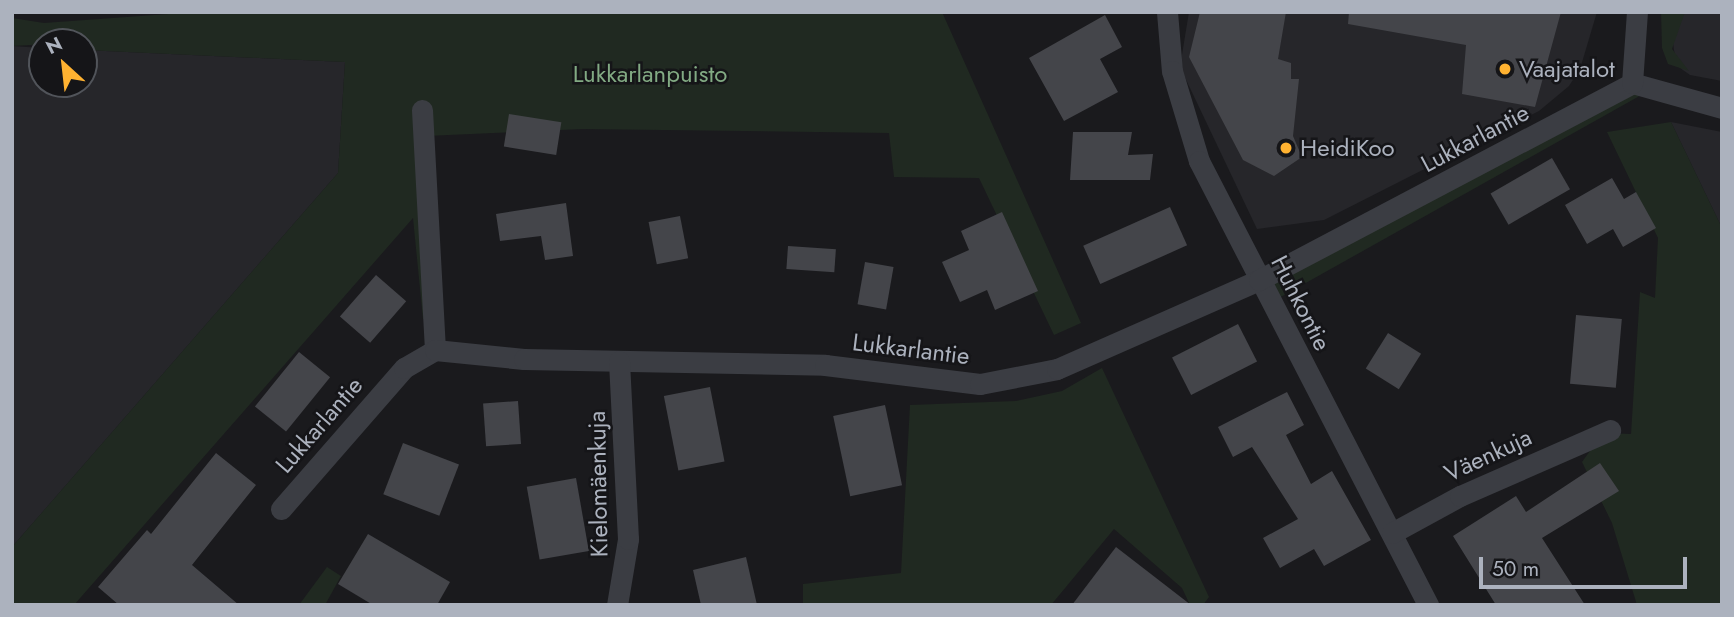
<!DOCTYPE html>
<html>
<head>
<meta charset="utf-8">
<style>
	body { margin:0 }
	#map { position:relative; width:1734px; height:617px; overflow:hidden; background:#1a1a1d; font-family:Jost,sans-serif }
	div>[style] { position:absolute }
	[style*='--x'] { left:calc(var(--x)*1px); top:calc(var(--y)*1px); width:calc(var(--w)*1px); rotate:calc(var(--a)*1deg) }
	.built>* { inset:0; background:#26262a }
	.green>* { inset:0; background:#202921 }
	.building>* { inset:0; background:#44454a; transform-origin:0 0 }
	.minor>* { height:21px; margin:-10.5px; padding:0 10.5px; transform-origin:10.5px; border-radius:10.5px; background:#3b3d43 }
	.dots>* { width:19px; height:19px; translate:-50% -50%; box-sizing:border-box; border:4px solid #151518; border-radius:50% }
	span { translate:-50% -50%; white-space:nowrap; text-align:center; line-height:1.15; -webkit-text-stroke:5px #151518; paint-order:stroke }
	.poi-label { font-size:24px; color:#acb2be }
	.left { translate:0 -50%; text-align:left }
	.park-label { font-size:24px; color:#82aa83 }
	.street-label { font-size:24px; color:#acb2be }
	.frame { position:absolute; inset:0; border:14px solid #acb2be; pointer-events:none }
	.north { position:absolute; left:28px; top:28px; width:70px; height:70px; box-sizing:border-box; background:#151518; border:2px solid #51545a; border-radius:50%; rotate:333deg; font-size:19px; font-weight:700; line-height:28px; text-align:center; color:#acb2be }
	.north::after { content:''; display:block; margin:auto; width:24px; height:32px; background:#ffb231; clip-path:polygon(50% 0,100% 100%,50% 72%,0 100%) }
	.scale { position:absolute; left:1479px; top:557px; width:208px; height:32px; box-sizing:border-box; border:4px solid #acb2be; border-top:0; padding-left:9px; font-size:21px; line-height:24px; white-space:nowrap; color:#acb2be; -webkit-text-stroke:5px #151518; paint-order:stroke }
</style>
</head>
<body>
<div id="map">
	<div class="built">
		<div style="clip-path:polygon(1189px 12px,1597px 12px,1580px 69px,1569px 86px,1539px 111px,1324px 220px,1257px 229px,1180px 67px)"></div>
		<div style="clip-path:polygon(1669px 12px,1722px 12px,1722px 81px,1690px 75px,1676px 65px)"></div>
		<div style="clip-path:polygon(12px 46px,42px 48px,42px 84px,84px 84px,84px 50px,345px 62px,338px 173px,12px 547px)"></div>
		<div style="clip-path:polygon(1671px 122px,1722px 132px,1722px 228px)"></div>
	</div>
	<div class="green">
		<div style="clip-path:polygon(196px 12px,942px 12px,1081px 323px,1054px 335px,979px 178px,894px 177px,889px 133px,583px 129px,426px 136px,444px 319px,423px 319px,413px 218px,74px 605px,12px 605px,12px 547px,338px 173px,345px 62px,84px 50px,84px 42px,12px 46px,12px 18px,44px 23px)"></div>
		<div style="clip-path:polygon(1661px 12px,1685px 12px,1672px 49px,1689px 71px,1668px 64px,1662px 48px)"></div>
		<div style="clip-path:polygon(1632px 83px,1652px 89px,1270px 303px,1259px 280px)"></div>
		<div style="clip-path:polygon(1671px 122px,1722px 228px,1722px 605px,1637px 605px,1612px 523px,1582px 462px,1603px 433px,1631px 434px,1640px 292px,1655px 298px,1658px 238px,1607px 132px)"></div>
		<div style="clip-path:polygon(1102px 368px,1209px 597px,1203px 605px,1190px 605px,1182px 588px,1114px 529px,1051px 605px,803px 605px,803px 584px,901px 573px,910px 405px,1016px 401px,1062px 391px)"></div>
		<div style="clip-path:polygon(327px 567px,341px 576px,325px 605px,299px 605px)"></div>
	</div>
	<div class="building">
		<div style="clip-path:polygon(1200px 12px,1286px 12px,1278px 59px,1291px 63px,1291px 79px,1299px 79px,1293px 136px,1302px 157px,1274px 176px,1243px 160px,1189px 57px)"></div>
		<div style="clip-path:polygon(1349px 12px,1561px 12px,1535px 107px,1462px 94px,1466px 45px,1348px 24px)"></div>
		<div style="clip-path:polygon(1105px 15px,1122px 47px,1100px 59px,1118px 92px,1064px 121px,1029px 58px)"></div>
		<div style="left:509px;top:114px;width:53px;height:33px;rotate:9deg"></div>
		<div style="clip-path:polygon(1073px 132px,1132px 132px,1128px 155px,1153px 154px,1150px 180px,1070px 180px)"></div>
		<div style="left:1552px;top:158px;width:36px;height:71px;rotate:60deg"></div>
		<div style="clip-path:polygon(1612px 178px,1624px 199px,1636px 192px,1656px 228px,1623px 247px,1613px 229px,1587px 244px,1565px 205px)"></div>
		<div style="clip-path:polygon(566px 203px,573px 256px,545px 260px,541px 236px,500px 241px,496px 214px)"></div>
		<div style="left:1170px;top:207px;width:42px;height:95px;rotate:66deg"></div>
		<div style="clip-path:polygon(1002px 212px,1038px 291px,995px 310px,987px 290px,960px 302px,942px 262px,969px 250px,961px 231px)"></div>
		<div style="left:680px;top:216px;width:43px;height:32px;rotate:79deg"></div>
		<div style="left:788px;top:246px;width:48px;height:23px;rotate:4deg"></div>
		<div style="left:865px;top:262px;width:29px;height:43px;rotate:10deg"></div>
		<div style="left:376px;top:275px;width:40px;height:55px;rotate:41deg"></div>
		<div style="left:1576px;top:315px;width:46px;height:69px;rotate:5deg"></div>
		<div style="left:1238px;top:324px;width:42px;height:74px;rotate:63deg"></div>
		<div style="left:1388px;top:333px;width:39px;height:42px;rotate:32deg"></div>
		<div style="left:299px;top:352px;width:40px;height:70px;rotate:39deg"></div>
		<div style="left:710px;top:387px;width:76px;height:47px;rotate:79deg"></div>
		<div style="clip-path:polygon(1287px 392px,1304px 425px,1286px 435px,1311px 484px,1332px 471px,1371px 540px,1324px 566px,1314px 549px,1280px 568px,1263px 538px,1298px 519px,1252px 447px,1233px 457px,1218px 427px)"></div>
		<div style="left:518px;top:401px;width:43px;height:35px;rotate:86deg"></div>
		<div style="left:885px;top:405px;width:82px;height:53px;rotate:78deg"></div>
		<div style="left:403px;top:443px;width:60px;height:55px;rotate:21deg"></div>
		<div style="clip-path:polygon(216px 453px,256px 485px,192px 565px,239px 605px,119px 605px,98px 587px,147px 530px,151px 534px)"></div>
		<div style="clip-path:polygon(1600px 463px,1619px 491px,1542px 538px,1585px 605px,1496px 605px,1453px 536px,1516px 496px,1526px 512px)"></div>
		<div style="left:576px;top:478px;width:74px;height:50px;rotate:80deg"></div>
		<div style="clip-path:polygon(368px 534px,450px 582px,437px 605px,373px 605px,338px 584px)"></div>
		<div style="clip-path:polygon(1116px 547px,1191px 605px,1072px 605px)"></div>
		<div style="clip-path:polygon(746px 557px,757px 605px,701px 605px,693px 570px)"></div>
	</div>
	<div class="minor">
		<div style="--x:1167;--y:12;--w:59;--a:85.2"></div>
		<div style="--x:1172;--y:71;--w:94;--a:73.3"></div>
		<div style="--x:1199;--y:161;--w:500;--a:62.7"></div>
		<div style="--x:1632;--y:83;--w:93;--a:15.5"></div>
		<div style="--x:422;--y:110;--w:240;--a:86.9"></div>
		<div style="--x:281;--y:509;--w:187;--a:-48.9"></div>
		<div style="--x:404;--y:368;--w:36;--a:-30"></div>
		<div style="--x:435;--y:350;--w:89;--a:5.8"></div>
		<div style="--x:524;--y:359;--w:301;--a:1.1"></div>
		<div style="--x:825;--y:365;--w:156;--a:7"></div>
		<div style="--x:980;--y:384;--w:78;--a:-11"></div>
		<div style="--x:1057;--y:369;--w:221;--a:-23.8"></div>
		<div style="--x:1259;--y:280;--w:422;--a:-27.8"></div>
		<div style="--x:1632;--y:83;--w:71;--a:-86"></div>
		<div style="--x:1392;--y:533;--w:77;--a:-28.6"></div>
		<div style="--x:1460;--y:496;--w:164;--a:-23.7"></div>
		<div style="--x:617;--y:605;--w:67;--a:-80.5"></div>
		<div style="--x:628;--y:539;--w:178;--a:-92.9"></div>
	</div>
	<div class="dots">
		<div style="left:1505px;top:69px;background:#ffb231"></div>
		<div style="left:1286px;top:148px;background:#ffb231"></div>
	</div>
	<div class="poi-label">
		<span class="left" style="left:1519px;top:69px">Vaajatalot</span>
		<span class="left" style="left:1300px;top:148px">HeidiKoo</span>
	</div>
	<div class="park-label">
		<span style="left:650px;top:74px">Lukkarlanpuisto</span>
	</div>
	<div class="street-label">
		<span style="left:1475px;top:138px;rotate:-28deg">Lukkarlantie</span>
		<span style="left:1301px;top:303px;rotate:63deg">Huhkontie</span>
		<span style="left:911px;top:349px;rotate:7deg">Lukkarlantie</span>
		<span style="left:319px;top:425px;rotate:-49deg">Lukkarlantie</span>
		<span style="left:1488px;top:455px;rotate:-25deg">Väenkuja</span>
		<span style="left:598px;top:484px;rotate:-91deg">Kielomäenkuja</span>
	</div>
	<div class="frame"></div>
	<div class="north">N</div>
	<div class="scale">50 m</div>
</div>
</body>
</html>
